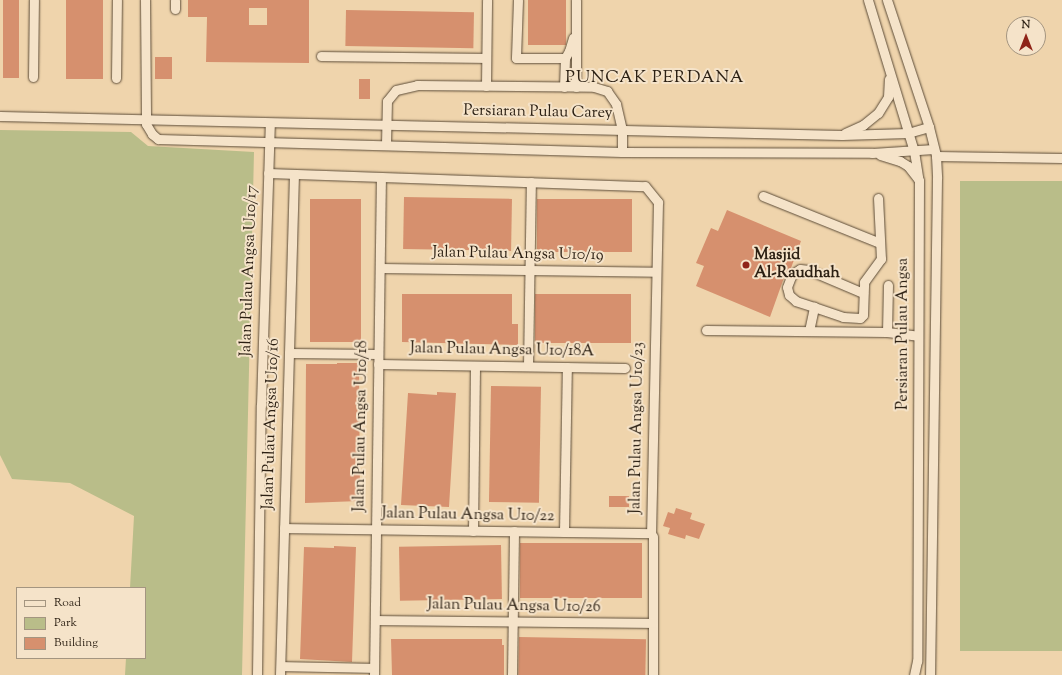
<!DOCTYPE html>
<html>
<head>
<meta charset="utf-8">
<style>
	body { margin:0 }
	#map { position:relative; width:1062px; height:675px; overflow:hidden; background:#efd4ac; font-family:"Sorts Mill Goudy",serif }
	div>[style] { position:absolute }
	[style*='--x'] { left:calc(var(--x)*1px); top:calc(var(--y)*1px); width:calc(var(--w)*1px); rotate:calc(var(--a)*1deg) }
	.green>* { inset:0; background:#b9bd89; transform-origin:0 0 }
	.building>* { inset:0; background:#d6906e; transform-origin:0 0 }
	.roads { filter:drop-shadow(0 0 1px #5c4c38) drop-shadow(0 0 1px #5c4c38) }
	.minor>* { height:9px; margin:-4.5px; padding:0 4.5px; transform-origin:4.5px; border-radius:4.5px; background:#f5e3c9 }
	.dots>* { width:11px; height:11px; translate:-50% -50%; box-sizing:border-box; border:2px solid #f5e3c9; border-radius:50% }
	span { translate:-50% -50%; white-space:nowrap; text-align:center; line-height:1.15; -webkit-text-stroke:4px #f5e3c9; paint-order:stroke }
	.street-label { font-size:16px; color:#2b1f12 }
	.poi-label { font-size:16px; color:#2b1f12; font-weight:700 }
	.left { translate:0 -50%; text-align:left }
	.neighbourhood-label { font-size:17px; color:#2b1f12; letter-spacing:1px }
	.legend { position:absolute; left:16px; top:587px; width:130px; height:72px; box-sizing:border-box; background:#f5e3c9; border:1px solid #a49580; margin:0; padding:5px 7px; list-style:none; font-size:12px; color:#2b1f12 }
	.legend li { display:flex; align-items:center; gap:8px; height:20px }
	.legend b { width:20px; border:1px solid #a49580 }
	.north { position:absolute; left:1006px; top:16px; width:40px; height:40px; box-sizing:border-box; background:#f5e3c9; border:1px solid #a49580; border-radius:50%; rotate:0deg; font-size:11px; font-weight:700; line-height:16px; text-align:center; color:#2b1f12 }
	.north::after { content:''; display:block; margin:auto; width:14px; height:18px; background:#8f2418; clip-path:polygon(50% 0,100% 100%,50% 72%,0 100%) }
</style>
</head>
<body>
<div id="map">
	<div class="green">
		<div style="clip-path:polygon(0 130px,131px 132px,148px 146px,254px 152px,242px 675px,125px 675px,126px 658px,145px 658px,145px 588px,130px 588px,134px 516px,70px 483px,12px 479px,0 455px)"></div>
		<div style="left:960px;top:181px;width:102px;height:470px"></div>
	</div>
	<div class="building">
		<div style="left:3px;top:0;width:16px;height:78px"></div>
		<div style="left:66px;top:0;width:37px;height:79px"></div>
		<div style="clip-path:polygon(evenodd,188px 0,309px 0,309px 63px,206px 62px,207px 17px,188px 17px,188px 0,249px 8px,267px 8px,267px 25px,249px 25px,249px 8px)"></div>
		<div style="left:528px;top:0;width:38px;height:45px"></div>
		<div style="left:346px;top:10px;width:128px;height:36px;rotate:1deg"></div>
		<div style="left:172px;top:57px;width:22px;height:17px;rotate:90deg"></div>
		<div style="left:359px;top:79px;width:11px;height:20px"></div>
		<div style="left:404px;top:197px;width:108px;height:52px;rotate:1deg"></div>
		<div style="left:310px;top:199px;width:51px;height:143px"></div>
		<div style="left:537px;top:199px;width:95px;height:53px"></div>
		<div style="clip-path:polygon(727px 210px,801px 241px,791px 268px,786px 272px,770px 317px,696px 286px,704px 266px,696px 263px,711px 228px,718px 231px)"></div>
		<div style="clip-path:polygon(402px 294px,512px 294px,512px 324px,518px 324px,518px 345px,402px 342px)"></div>
		<div style="left:535px;top:294px;width:96px;height:49px"></div>
		<div style="clip-path:polygon(337px 363px,359px 363px,360px 501px,305px 503px,306px 364px,337px 364px)"></div>
		<div style="left:491px;top:386px;width:50px;height:116px;rotate:1deg"></div>
		<div style="clip-path:polygon(437px 392px,456px 393px,449px 507px,401px 505px,408px 393px,437px 395px)"></div>
		<div style="left:609px;top:496px;width:20px;height:11px"></div>
		<div style="clip-path:polygon(676px 508px,692px 513px,690px 519px,705px 524px,699px 539px,686px 535px,685px 539px,668px 534px,670px 528px,663px 526px,668px 512px,674px 514px)"></div>
		<div style="left:520px;top:543px;width:122px;height:55px"></div>
		<div style="left:501px;top:545px;width:54px;height:102px;rotate:89deg"></div>
		<div style="clip-path:polygon(334px 546px,356px 547px,352px 662px,300px 659px,304px 547px,334px 548px)"></div>
		<div style="left:519px;top:637px;width:127px;height:38px;rotate:1deg"></div>
		<div style="clip-path:polygon(391px 639px,502px 639px,502px 645px,504px 645px,504px 675px,392px 675px)"></div>
	</div>
	<div class="roads">
		<div class="minor">
			<div style="--x:145;--y:0;--w:124;--a:89.5"></div>
			<div style="--x:146;--y:124;--w:12;--a:59"></div>
			<div style="--x:152;--y:134;--w:8;--a:40"></div>
			<div style="--x:158;--y:139;--w:464;--a:1.6"></div>
			<div style="--x:622;--y:152;--w:250;--a:0.2"></div>
			<div style="--x:872;--y:153;--w:62;--a:-3.7"></div>
			<div style="--x:518;--y:0;--w:58;--a:92"></div>
			<div style="--x:516;--y:58;--w:49;--a:0"></div>
			<div style="--x:868;--y:0;--w:158;--a:73.1"></div>
			<div style="--x:914;--y:151;--w:30;--a:81"></div>
			<div style="--x:919;--y:181;--w:480;--a:90.2"></div>
			<div style="--x:917;--y:661;--w:14;--a:102"></div>
			<div style="--x:887;--y:0;--w:134;--a:71.7"></div>
			<div style="--x:929;--y:127;--w:30;--a:76"></div>
			<div style="--x:936;--y:156;--w:22;--a:87"></div>
			<div style="--x:937;--y:178;--w:497;--a:90.8"></div>
			<div style="--x:175;--y:9;--w:9;--a:-90"></div>
			<div style="--x:321;--y:56;--w:165;--a:0.7"></div>
			<div style="--x:33;--y:77;--w:77;--a:-89.3"></div>
			<div style="--x:116;--y:78;--w:78;--a:-89.3"></div>
			<div style="--x:486;--y:86;--w:86;--a:-89.3"></div>
			<div style="--x:564;--y:87;--w:29;--a:-88"></div>
			<div style="--x:565;--y:58;--w:8;--a:-60"></div>
			<div style="--x:569;--y:51;--w:14;--a:-73"></div>
			<div style="--x:576;--y:87;--w:87;--a:-90"></div>
			<div style="--x:0;--y:116;--w:842;--a:1.29"></div>
			<div style="--x:842;--y:135;--w:66;--a:-1.7"></div>
			<div style="--x:908;--y:133;--w:22;--a:-16"></div>
			<div style="--x:845;--y:133;--w:20;--a:-24"></div>
			<div style="--x:863;--y:125;--w:19;--a:-39"></div>
			<div style="--x:878;--y:113;--w:19;--a:-58"></div>
			<div style="--x:888;--y:97;--w:18;--a:-87"></div>
			<div style="--x:386;--y:144;--w:43;--a:-88.7"></div>
			<div style="--x:387;--y:101;--w:14;--a:-51"></div>
			<div style="--x:396;--y:90;--w:22;--a:-13"></div>
			<div style="--x:417;--y:85;--w:177;--a:0.6"></div>
			<div style="--x:594;--y:87;--w:14;--a:17"></div>
			<div style="--x:607;--y:91;--w:16;--a:55"></div>
			<div style="--x:616;--y:104;--w:27;--a:77"></div>
			<div style="--x:622;--y:130;--w:22;--a:90"></div>
			<div style="--x:880;--y:155;--w:21;--a:17"></div>
			<div style="--x:900;--y:161;--w:9;--a:32"></div>
			<div style="--x:908;--y:166;--w:18;--a:52"></div>
			<div style="--x:936;--y:156;--w:126;--a:0.9"></div>
			<div style="--x:268;--y:173;--w:377;--a:2"></div>
			<div style="--x:645;--y:186;--w:21;--a:51"></div>
			<div style="--x:658;--y:202;--w:331;--a:91.2"></div>
			<div style="--x:651;--y:533;--w:4;--a:63"></div>
			<div style="--x:653;--y:537;--w:138;--a:90"></div>
			<div style="--x:763;--y:196;--w:126;--a:21.9"></div>
			<div style="--x:380;--y:268;--w:276;--a:0.8"></div>
			<div style="--x:814;--y:307;--w:19;--a:-162"></div>
			<div style="--x:796;--y:301;--w:9;--a:-139"></div>
			<div style="--x:789;--y:295;--w:8;--a:-104"></div>
			<div style="--x:787;--y:287;--w:14;--a:-69"></div>
			<div style="--x:792;--y:274;--w:9;--a:-32"></div>
			<div style="--x:800;--y:269;--w:9;--a:6"></div>
			<div style="--x:809;--y:270;--w:59;--a:23.1"></div>
			<div style="--x:706;--y:330;--w:181;--a:0.6"></div>
			<div style="--x:887;--y:332;--w:31;--a:7"></div>
			<div style="--x:809;--y:331;--w:25;--a:-78"></div>
			<div style="--x:814;--y:307;--w:31;--a:19"></div>
			<div style="--x:843;--y:317;--w:17;--a:3"></div>
			<div style="--x:860;--y:318;--w:4;--a:-45"></div>
			<div style="--x:863;--y:315;--w:33;--a:-88"></div>
			<div style="--x:864;--y:282;--w:29;--a:-54"></div>
			<div style="--x:881;--y:259;--w:61;--a:-92.8"></div>
			<div style="--x:887;--y:332;--w:47;--a:-88.8"></div>
			<div style="--x:289;--y:353;--w:89;--a:0.6"></div>
			<div style="--x:378;--y:364;--w:247;--a:0.9"></div>
			<div style="--x:528;--y:366;--w:184;--a:-89.1"></div>
			<div style="--x:284;--y:528;--w:367;--a:0.8"></div>
			<div style="--x:473;--y:531;--w:165;--a:-89.3"></div>
			<div style="--x:564;--y:532;--w:165;--a:-89"></div>
			<div style="--x:375;--y:620;--w:278;--a:0.6"></div>
			<div style="--x:281;--y:666;--w:93;--a:1.2"></div>
			<div style="--x:257;--y:675;--w:270;--a:-89.2"></div>
			<div style="--x:261;--y:405;--w:282;--a:-88.2"></div>
			<div style="--x:280;--y:675;--w:501;--a:-88.4"></div>
			<div style="--x:374;--y:675;--w:498;--a:-89.2"></div>
			<div style="--x:512;--y:675;--w:144;--a:-89.2"></div>
		</div>
	</div>
	<div class="dots">
		<div style="left:746px;top:265px;background:#8f2418"></div>
	</div>
	<div class="street-label">
		<span style="left:538px;top:113px;rotate:1deg">Persiaran Pulau Carey</span>
		<span style="left:518px;top:255px;rotate:1deg">Jalan Pulau Angsa U10/19</span>
		<span style="left:250px;top:271px;rotate:-88deg">Jalan Pulau Angsa U10/17</span>
		<span style="left:904px;top:334px;rotate:-90deg">Persiaran Pulau Angsa</span>
		<span style="left:502px;top:351px;rotate:1deg">Jalan Pulau Angsa U10/18A</span>
		<span style="left:272px;top:424px;rotate:-88deg">Jalan Pulau Angsa U10/16</span>
		<span style="left:362px;top:426px;rotate:-89deg">Jalan Pulau Angsa U10/18</span>
		<span style="left:638px;top:428px;rotate:-89deg">Jalan Pulau Angsa U10/23</span>
		<span style="left:468px;top:516px;rotate:1deg">Jalan Pulau Angsa U10/22</span>
		<span style="left:514px;top:607px;rotate:1deg">Jalan Pulau Angsa U10/26</span>
	</div>
	<div class="poi-label">
		<span class="left" style="left:754px;top:265px">Masjid<br>Al-Raudhah</span>
	</div>
	<div class="neighbourhood-label">
		<span style="left:655px;top:79px">PUNCAK PERDANA</span>
	</div>
	<ul class="legend">
	<li><b style="height:5px;background:#f5e3c9"></b>Road</li>
	<li><b style="height:11px;background:#b9bd89"></b>Park</li>
	<li><b style="height:11px;background:#d6906e"></b>Building</li>
	</ul>
	<div class="north">N</div>
</div>
</body>
</html>
